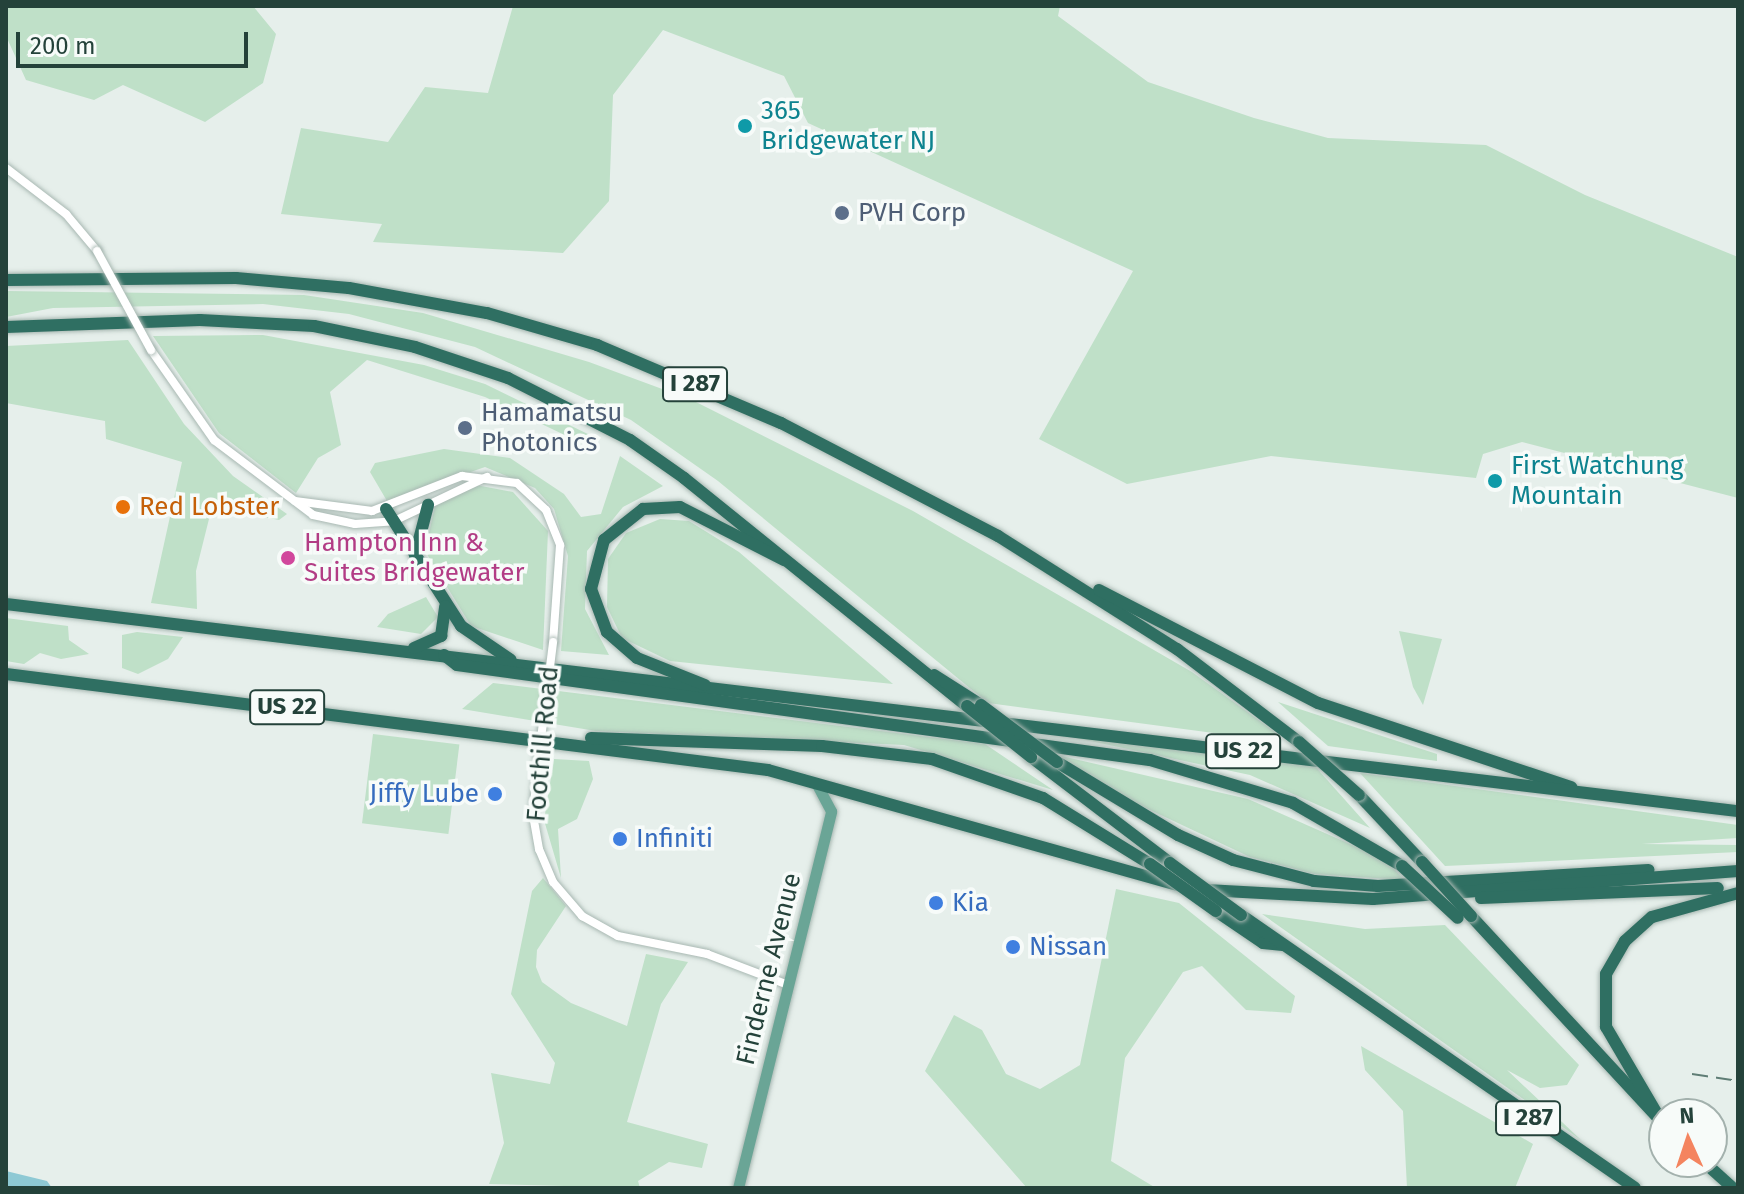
<!DOCTYPE html>
<html>
<head>
<meta charset="utf-8">
<style>
	body { margin:0 }
	#map { position:relative; width:1744px; height:1194px; overflow:hidden; background:#e6efeb; font-family:"Fira Sans",sans-serif }
	div>[style] { position:absolute }
	[style*='--x'] { left:calc(var(--x)*1px); top:calc(var(--y)*1px); width:calc(var(--w)*1px); rotate:calc(var(--a)*1deg) }
	.green>* { inset:0; background:#bfe0c8; transform-origin:0 0 }
	.water>* { inset:0; background:#8ec9d4 }
	.roads { filter:drop-shadow(0 0 2px #a8b8b2) drop-shadow(0 0 2px #a8b8b2) }
	.minor>* { height:8px; margin:-4px; padding:0 4px; transform-origin:4px; border-radius:4px; background:#fff }
	.major>* { height:11px; margin:-5.5px; padding:0 5.5px; transform-origin:5.5px; border-radius:5.5px; background:#6aa596 }
	.highway>* { height:12px; margin:-6px; padding:0 6px; transform-origin:6px; border-radius:6px; background:#2f6f62 }
	.rail>* { height:2px; margin-top:-1px; transform-origin:0; background:repeating-linear-gradient(90deg,#5f7d75 0 16px,transparent 0 24px) }
	.bridges { filter:drop-shadow(0 0 2px #a8b8b2) drop-shadow(0 0 2px #a8b8b2) }
	.minor-bridge>* { height:8px; margin:-4px; padding:0 4px; transform-origin:4px; border-radius:4px; background:#fff }
	.highway-bridge>* { height:12px; margin:-6px; padding:0 6px; transform-origin:6px; border-radius:6px; background:#2f6f62 }
	.dots>* { width:22px; height:22px; translate:-50% -50%; box-sizing:border-box; border:4px solid #f7fbf9; border-radius:50% }
	span { translate:-50% -50%; white-space:nowrap; text-align:center; line-height:1.15; -webkit-text-stroke:7px #f7fbf9; paint-order:stroke }
	.shield-label span { padding:2px 6px; background:#f7fbf9; border:2px solid; border-radius:6px; -webkit-text-stroke-width:0 }
	.shield-label { font-size:24px; color:#24423a; font-weight:700 }
	.culture-label { font-size:26px; color:#0d838f }
	.left { translate:0 -50%; text-align:left }
	.service-label { font-size:26px; color:#4e5e75 }
	.food-label { font-size:26px; color:#c56008 }
	.hotel-label { font-size:26px; color:#b23c85 }
	.street-label { font-size:26px; color:#24423a }
	.shop-label { font-size:26px; color:#366cbe }
	.right { translate:-100% -50%; text-align:right }
	.frame { position:absolute; inset:0; border:8px solid #24423a; pointer-events:none }
	.north { position:absolute; left:1648px; top:1098px; width:80px; height:80px; box-sizing:border-box; background:#f7fbf9; border:2px solid #a3b1ad; border-radius:50%; rotate:357deg; font-size:22px; font-weight:700; line-height:32px; text-align:center; color:#24423a }
	.north::after { content:''; display:block; margin:auto; width:28px; height:36px; background:#f4845f; clip-path:polygon(50% 0,100% 100%,50% 72%,0 100%) }
	.scale { position:absolute; left:16px; top:32px; width:232px; height:36px; box-sizing:border-box; border:4px solid #24423a; border-top:0; padding-left:10px; font-size:24px; line-height:28px; white-space:nowrap; color:#24423a; -webkit-text-stroke:6px #f7fbf9; paint-order:stroke }
</style>
</head>
<body>
<div id="map">
	<div class="green">
		<div style="clip-path:polygon(6px 6px,253px 6px,276px 34px,263px 83px,205px 122px,123px 85px,94px 100px,26px 80px,6px 36px)"></div>
		<div style="clip-path:polygon(513px 6px,1060px 6px,1058px 16px,1148px 82px,1254px 118px,1328px 138px,1486px 145px,1585px 195px,1738px 257px,1738px 498px,1522px 442px,1483px 454px,1476px 478px,1271px 456px,1127px 484px,1039px 439px,1133px 271px,808px 123px,784px 76px,663px 30px,613px 95px,609px 201px,563px 253px,373px 242px,382px 224px,281px 214px,301px 128px,388px 142px,425px 87px,488px 93px)"></div>
		<div style="clip-path:polygon(6px 291px,304px 295px,423px 313px,589px 362px,692px 400px,913px 511px,1192px 672px,1275px 732px,1274px 741px,988px 703px,718px 481px,631px 420px,475px 347px,349px 314px,263px 304px,53px 308px,6px 317px)"></div>
		<div style="clip-path:polygon(263px 335px,424px 365px,485px 384px,592px 436px,573px 439px,485px 397px,367px 360px,330px 392px,341px 445px,318px 458px,296px 493px,219px 433px,153px 336px)"></div>
		<div style="clip-path:polygon(128px 340px,184px 424px,233px 476px,287px 514px,279px 520px,212px 507px,196px 571px,197px 609px,151px 603px,182px 462px,106px 439px,105px 421px,6px 403px,6px 346px)"></div>
		<div style="clip-path:polygon(444px 449px,510px 458px,564px 494px,581px 517px,601px 514px,620px 456px,663px 486px,623px 507px,587px 551px,585px 609px,609px 655px,561px 651px,568px 556px,554px 509px,535px 488px,485px 467px,387px 501px,370px 472px,375px 463px)"></div>
		<div style="clip-path:polygon(476px 485px,513px 492px,548px 531px,543px 650px,471px 626px,425px 551px,435px 506px)"></div>
		<div style="clip-path:polygon(660px 519px,689px 521px,739px 552px,893px 684px,670px 661px,622px 638px,607px 607px,608px 559px,626px 533px)"></div>
		<div style="clip-path:polygon(426px 597px,438px 617px,421px 634px,377px 627px,388px 614px)"></div>
		<div style="clip-path:polygon(6px 618px,68px 626px,69px 640px,89px 654px,61px 659px,40px 653px,24px 664px,6px 661px)"></div>
		<div style="clip-path:polygon(1399px 631px,1442px 639px,1423px 705px,1413px 687px)"></div>
		<div style="clip-path:polygon(137px 632px,183px 637px,168px 659px,138px 674px,122px 668px,122px 635px)"></div>
		<div style="clip-path:polygon(493px 683px,985px 744px,1053px 790px,904px 745px,596px 731px,462px 709px)"></div>
		<div style="clip-path:polygon(1278px 702px,1437px 754px,1437px 761px,1328px 746px)"></div>
		<div style="clip-path:polygon(1053px 733px,1313px 764px,1370px 828px,1250px 775px)"></div>
		<div style="left:373px;top:734px;width:87px;height:90px;rotate:7deg"></div>
		<div style="clip-path:polygon(1057px 755px,1248px 799px,1386px 860px,1404px 880px,1314px 874px,1250px 857px,1129px 800px)"></div>
		<div style="clip-path:polygon(554px 759px,589px 761px,593px 779px,577px 819px,558px 829px,561px 878px,544px 820px)"></div>
		<div style="clip-path:polygon(1360px 773px,1738px 825px,1738px 838px,1642px 844px,1738px 845px,1738px 852px,1445px 866px)"></div>
		<div style="clip-path:polygon(543px 878px,566px 906px,537px 950px,536px 967px,542px 982px,571px 1003px,627px 1026px,646px 954px,688px 962px,661px 1004px,627px 1122px,708px 1144px,702px 1168px,669px 1162px,638px 1181px,640px 1188px,489px 1184px,504px 1143px,491px 1073px,550px 1084px,555px 1063px,511px 994px,532px 891px)"></div>
		<div style="clip-path:polygon(1116px 889px,1179px 903px,1295px 996px,1291px 1013px,1246px 1010px,1202px 966px,1183px 972px,1125px 1058px,1111px 1161px,1156px 1188px,1027px 1188px,925px 1071px,954px 1015px,982px 1030px,1006px 1074px,1040px 1089px,1080px 1065px)"></div>
		<div style="clip-path:polygon(1262px 914px,1365px 929px,1445px 925px,1579px 1065px,1567px 1085px,1540px 1088px,1507px 1070px,1581px 1140px)"></div>
		<div style="clip-path:polygon(1361px 1046px,1533px 1144px,1515px 1188px,1407px 1188px,1403px 1111px,1365px 1070px)"></div>
	</div>
	<div class="water">
		<div style="clip-path:polygon(6px 1171px,47px 1181px,52px 1188px,6px 1188px)"></div>
	</div>
	<div class="roads">
		<div class="minor">
			<div style="--x:6;--y:168;--w:76;--a:37.5"></div>
			<div style="--x:66;--y:214;--w:48;--a:50"></div>
			<div style="--x:151;--y:350;--w:110;--a:55"></div>
			<div style="--x:214;--y:440;--w:124;--a:37.1"></div>
			<div style="--x:313;--y:515;--w:43;--a:12.1"></div>
			<div style="--x:355;--y:524;--w:39;--a:-4"></div>
			<div style="--x:394;--y:521;--w:103;--a:-25.3"></div>
			<div style="--x:295;--y:501;--w:78;--a:7.4"></div>
			<div style="--x:372;--y:511;--w:97;--a:-21.3"></div>
			<div style="--x:462;--y:476;--w:55;--a:7.3"></div>
			<div style="--x:517;--y:483;--w:40;--a:43"></div>
			<div style="--x:546;--y:510;--w:38;--a:68"></div>
			<div style="--x:560;--y:545;--w:97;--a:94.1"></div>
			<div style="--x:539;--y:755;--w:60;--a:95.7"></div>
			<div style="--x:533;--y:815;--w:35;--a:80"></div>
			<div style="--x:539;--y:849;--w:36;--a:67"></div>
			<div style="--x:553;--y:882;--w:45;--a:49.5"></div>
			<div style="--x:582;--y:916;--w:41;--a:29.1"></div>
			<div style="--x:618;--y:936;--w:91;--a:11.4"></div>
			<div style="--x:707;--y:954;--w:87;--a:20.9"></div>
		</div>
		<div class="major">
			<div style="--x:738;--y:1188;--w:388;--a:-76.1"></div>
			<div style="--x:831;--y:811;--w:30;--a:-118"></div>
		</div>
		<div class="highway">
			<div style="--x:6;--y:280;--w:230;--a:-0.5"></div>
			<div style="--x:236;--y:278;--w:113;--a:5.1"></div>
			<div style="--x:349;--y:288;--w:140;--a:10.3"></div>
			<div style="--x:487;--y:313;--w:115;--a:16.2"></div>
			<div style="--x:597;--y:345;--w:200;--a:23"></div>
			<div style="--x:781;--y:423;--w:245;--a:27.5"></div>
			<div style="--x:998;--y:536;--w:212;--a:32.3"></div>
			<div style="--x:1177;--y:649;--w:153;--a:37.3"></div>
			<div style="--x:6;--y:327;--w:194;--a:-2.1"></div>
			<div style="--x:200;--y:320;--w:114;--a:3"></div>
			<div style="--x:314;--y:326;--w:103;--a:11.7"></div>
			<div style="--x:415;--y:347;--w:98;--a:18.4"></div>
			<div style="--x:508;--y:378;--w:137;--a:26.9"></div>
			<div style="--x:630;--y:440;--w:66;--a:35.1"></div>
			<div style="--x:684;--y:478;--w:363;--a:38.9"></div>
			<div style="--x:386;--y:509;--w:139;--a:57.3"></div>
			<div style="--x:461;--y:626;--w:60;--a:34.2"></div>
			<div style="--x:415;--y:555;--w:52;--a:-75.4"></div>
			<div style="--x:1099;--y:590;--w:246;--a:27.3"></div>
			<div style="--x:1318;--y:703;--w:267;--a:18.4"></div>
			<div style="--x:6;--y:604;--w:1744;--a:6.82"></div>
			<div style="--x:414;--y:648;--w:30;--a:-24"></div>
			<div style="--x:441;--y:636;--w:30;--a:-82"></div>
			<div style="--x:444;--y:655;--w:16;--a:38"></div>
			<div style="--x:457;--y:665;--w:699;--a:7.81"></div>
			<div style="--x:1150;--y:760;--w:149;--a:16.7"></div>
			<div style="--x:1293;--y:803;--w:126;--a:30"></div>
			<div style="--x:6;--y:674;--w:768;--a:7.18"></div>
			<div style="--x:768;--y:770;--w:428;--a:15.7"></div>
			<div style="--x:934;--y:675;--w:56;--a:32.6"></div>
			<div style="--x:705;--y:685;--w:73;--a:-158.3"></div>
			<div style="--x:637;--y:658;--w:40;--a:-139"></div>
			<div style="--x:607;--y:632;--w:46;--a:-110.4"></div>
			<div style="--x:591;--y:589;--w:51;--a:-75.1"></div>
			<div style="--x:604;--y:540;--w:50;--a:-38.5"></div>
			<div style="--x:643;--y:509;--w:37;--a:-3"></div>
			<div style="--x:680;--y:507;--w:117;--a:27"></div>
			<div style="--x:591;--y:738;--w:231;--a:2"></div>
			<div style="--x:822;--y:746;--w:111;--a:6.7"></div>
			<div style="--x:932;--y:759;--w:118;--a:19.4"></div>
			<div style="--x:1043;--y:798;--w:126;--a:31.7"></div>
			<div style="--x:1031;--y:757;--w:175;--a:37.3"></div>
			<div style="--x:1057;--y:762;--w:141;--a:31.1"></div>
			<div style="--x:1178;--y:835;--w:60;--a:24.4"></div>
			<div style="--x:1233;--y:860;--w:84;--a:14.5"></div>
			<div style="--x:1314;--y:881;--w:64;--a:4.5"></div>
			<div style="--x:1378;--y:886;--w:271;--a:-3.4"></div>
			<div style="--x:1359;--y:795;--w:92;--a:46.8"></div>
			<div style="--x:1206;--y:890;--w:167;--a:3.1"></div>
			<div style="--x:1373;--y:899;--w:366;--a:-4.4"></div>
			<div style="--x:1481;--y:898;--w:237;--a:-2.4"></div>
			<div style="--x:1216;--y:911;--w:57;--a:34.2"></div>
			<div style="--x:1263;--y:943;--w:20;--a:6"></div>
			<div style="--x:1241;--y:915;--w:479;--a:34.7"></div>
			<div style="--x:1471;--y:916;--w:277;--a:47.2"></div>
			<div style="--x:1663;--y:1124;--w:113;--a:-120.4"></div>
			<div style="--x:1606;--y:1027;--w:53;--a:-90"></div>
			<div style="--x:1606;--y:974;--w:38;--a:-60"></div>
			<div style="--x:1625;--y:941;--w:36;--a:-42"></div>
			<div style="--x:1652;--y:917;--w:89;--a:-15.6"></div>
			<div style="--x:1704;--y:1162;--w:39;--a:42"></div>
		</div>
	</div>
	<div class="rail">
		<div style="--x:1692;--y:1074;--w:47;--a:8.7"></div>
	</div>
	<div class="bridges">
		<div class="minor-bridge">
			<div style="--x:97;--y:251;--w:113;--a:61.4"></div>
			<div style="--x:539;--y:755;--w:114;--a:-82.9"></div>
		</div>
		<div class="highway-bridge">
			<div style="--x:981;--y:705;--w:95;--a:36.9"></div>
			<div style="--x:967;--y:706;--w:82;--a:38.6"></div>
			<div style="--x:1299;--y:742;--w:80;--a:41.5"></div>
			<div style="--x:1422;--y:862;--w:73;--a:47.8"></div>
			<div style="--x:1170;--y:863;--w:88;--a:36.2"></div>
			<div style="--x:1150;--y:864;--w:81;--a:35.5"></div>
			<div style="--x:1402;--y:866;--w:76;--a:42.9"></div>
		</div>
	</div>
	<div class="dots">
		<div style="left:745px;top:126px;background:#0f9aa8"></div>
		<div style="left:842px;top:213px;background:#5c6f8a"></div>
		<div style="left:465px;top:428px;background:#5c6f8a"></div>
		<div style="left:1495px;top:481px;background:#0f9aa8"></div>
		<div style="left:123px;top:507px;background:#e8710a"></div>
		<div style="left:288px;top:558px;background:#d1479c"></div>
		<div style="left:495px;top:794px;background:#3f7fe0"></div>
		<div style="left:620px;top:839px;background:#3f7fe0"></div>
		<div style="left:936px;top:903px;background:#3f7fe0"></div>
		<div style="left:1013px;top:947px;background:#3f7fe0"></div>
	</div>
	<div class="shield-label">
		<span style="left:695px;top:384px">I 287</span>
		<span style="left:287px;top:707px">US 22</span>
		<span style="left:1243px;top:751px">US 22</span>
		<span style="left:1528px;top:1118px">I 287</span>
	</div>
	<div class="culture-label">
		<span class="left" style="left:761px;top:126px">365<br>Bridgewater NJ</span>
		<span class="left" style="left:1511px;top:481px">First Watchung<br>Mountain</span>
	</div>
	<div class="service-label">
		<span class="left" style="left:858px;top:213px">PVH Corp</span>
		<span class="left" style="left:481px;top:428px">Hamamatsu<br>Photonics</span>
	</div>
	<div class="food-label">
		<span class="left" style="left:139px;top:507px">Red Lobster</span>
	</div>
	<div class="hotel-label">
		<span class="left" style="left:304px;top:558px">Hampton Inn &amp;<br>Suites Bridgewater</span>
	</div>
	<div class="street-label">
		<span style="left:543px;top:744px;rotate:-85deg">Foothill Road</span>
		<span style="left:769px;top:969px;rotate:-76deg">Finderne Avenue</span>
	</div>
	<div class="shop-label">
		<span class="right" style="left:479px;top:794px">Jiffy Lube</span>
		<span class="left" style="left:636px;top:839px">Infiniti</span>
		<span class="left" style="left:952px;top:903px">Kia</span>
		<span class="left" style="left:1029px;top:947px">Nissan</span>
	</div>
	<div class="frame"></div>
	<div class="north">N</div>
	<div class="scale">200 m</div>
</div>
</body>
</html>
